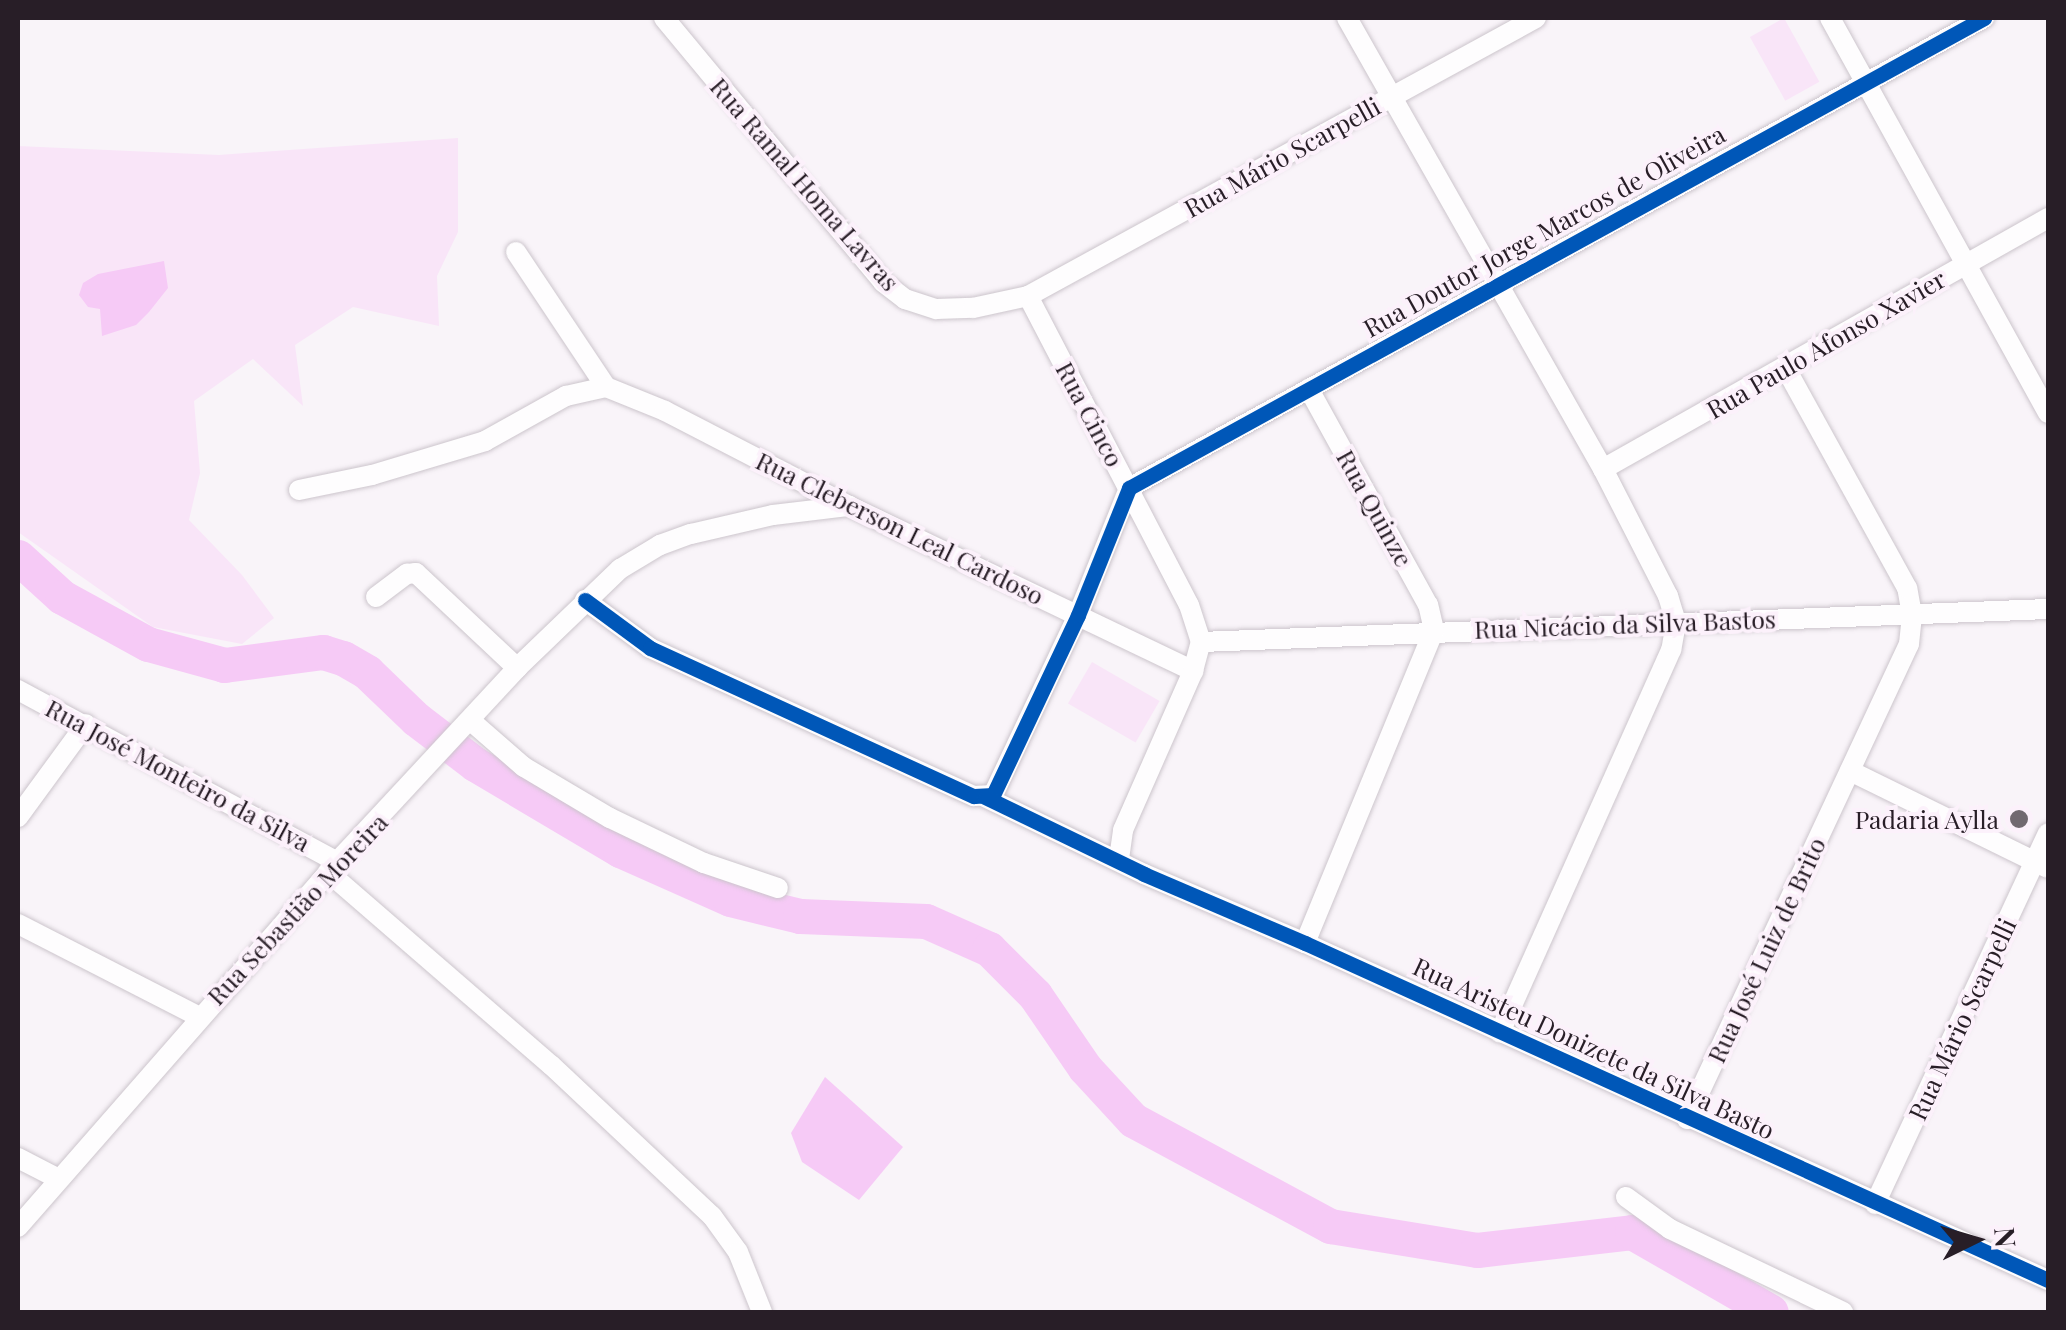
<!DOCTYPE html>
<html>
<head>
<meta charset="utf-8">
<style>
	body { margin:0 }
	#map { position:relative; width:2066px; height:1330px; overflow:hidden; background:#f9f4f9; font-family:"Playfair Display",serif }
	div>[style] { position:absolute }
	[style*='--x'] { left:calc(var(--x)*1px); top:calc(var(--y)*1px); width:calc(var(--w)*1px); rotate:calc(var(--a)*1deg) }
	.green>* { inset:0; background:#f9e5f8; transform-origin:0 0 }
	.water>* { inset:0; background:#f6caf6 }
	.river>* { height:35px; margin:-17.5px; padding:0 17.5px; transform-origin:17.5px; border-radius:17.5px; background:#f6caf6 }
	.roads { filter:drop-shadow(0 0 2px #ccc5cc) drop-shadow(0 0 2px #ccc5cc) }
	.street>* { height:20px; margin:-10px; padding:0 10px; transform-origin:10px; border-radius:10px; background:#fefdfe }
	.cycleway>* { height:15px; margin:-7.5px; padding:0 7.5px; transform-origin:7.5px; border-radius:7.5px; background:#0057b8 }
	.dots>* { width:28px; height:28px; translate:-50% -50%; box-sizing:border-box; border:5px solid #fcf1fb; border-radius:50% }
	span { translate:-50% -50%; white-space:nowrap; text-align:center; line-height:1.15; -webkit-text-stroke:8px #fcf1fb; paint-order:stroke }
	.street-label { font-size:25px; color:#281e27 }
	.poi-label { font-size:25px; color:#281e27 }
	.right { translate:-100% -50%; text-align:right }
	.frame { position:absolute; inset:0; border:20px solid #281e27; pointer-events:none }
	.north { position:absolute; left:1926px; top:1190px; width:100px; height:100px; -webkit-text-stroke:8px #fcf1fb; paint-order:stroke; rotate:85deg; font-size:28px; font-weight:700; line-height:40px; text-align:center; color:#281e27 }
	.north::after { content:''; display:block; margin:auto; width:35px; height:45px; background:#281e27; clip-path:polygon(50% 0,100% 100%,50% 72%,0 100%) }
</style>
</head>
<body>
<div id="map">
	<div class="green">
		<div style="left:1784px;top:18px;width:73px;height:39px;rotate:61deg"></div>
		<div style="clip-path:polygon(458px 138px,458px 232px,437px 276px,439px 326px,353px 307px,295px 345px,303px 406px,253px 359px,194px 401px,200px 473px,189px 520px,242px 575px,274px 618px,242px 644px,153px 627px,18px 532px,18px 146px,219px 155px)"></div>
		<div style="left:1092px;top:662px;width:78px;height:48px;rotate:30deg"></div>
	</div>
	<div class="water">
		<div style="clip-path:polygon(164px 261px,168px 288px,149px 312px,136px 325px,102px 336px,100px 309px,88px 307px,79px 295px,83px 283px,98px 274px)"></div>
		<div style="clip-path:polygon(825px 1077px,903px 1147px,859px 1200px,802px 1162px,791px 1133px)"></div>
	</div>
	<div class="river">
		<div style="--x:18;--y:557;--w:59;--a:42.3"></div>
		<div style="--x:62;--y:597;--w:98;--a:28.7"></div>
		<div style="--x:148;--y:644;--w:79;--a:15.4"></div>
		<div style="--x:224;--y:665;--w:100;--a:-7.5"></div>
		<div style="--x:323;--y:652;--w:21;--a:17"></div>
		<div style="--x:343;--y:658;--w:28;--a:30"></div>
		<div style="--x:367;--y:672;--w:68;--a:43.8"></div>
		<div style="--x:416;--y:719;--w:74;--a:37.3"></div>
		<div style="--x:475;--y:764;--w:169;--a:30.7"></div>
		<div style="--x:620;--y:850;--w:120;--a:24"></div>
		<div style="--x:730;--y:899;--w:72;--a:13.7"></div>
		<div style="--x:800;--y:916;--w:126;--a:2.3"></div>
		<div style="--x:926;--y:921;--w:69;--a:24"></div>
		<div style="--x:989;--y:949;--w:65;--a:45"></div>
		<div style="--x:1035;--y:995;--w:88;--a:55.6"></div>
		<div style="--x:1085;--y:1068;--w:71;--a:47.3"></div>
		<div style="--x:1133;--y:1120;--w:224;--a:28.3"></div>
		<div style="--x:1330;--y:1226;--w:149;--a:9.3"></div>
		<div style="--x:1477;--y:1250;--w:156;--a:-6.6"></div>
		<div style="--x:1632;--y:1232;--w:160;--a:29.9"></div>
	</div>
	<div class="roads">
		<div class="street">
			<div style="--x:664;--y:18;--w:343;--a:50.3"></div>
			<div style="--x:883;--y:282;--w:28;--a:38"></div>
			<div style="--x:905;--y:299;--w:33;--a:18"></div>
			<div style="--x:936;--y:309;--w:37;--a:-2"></div>
			<div style="--x:973;--y:308;--w:56;--a:-12.3"></div>
			<div style="--x:1028;--y:296;--w:579;--a:-28.69"></div>
			<div style="--x:1347;--y:18;--w:519;--a:60.42"></div>
			<div style="--x:1603;--y:469;--w:143;--a:62.9"></div>
			<div style="--x:1668;--y:596;--w:28;--a:73"></div>
			<div style="--x:1676;--y:623;--w:27;--a:100"></div>
			<div style="--x:1671;--y:650;--w:419;--a:114.1"></div>
			<div style="--x:1830;--y:18;--w:451;--a:61.1"></div>
			<div style="--x:516;--y:252;--w:162;--a:56.3"></div>
			<div style="--x:1028;--y:296;--w:348;--a:62.5"></div>
			<div style="--x:1189;--y:605;--w:39;--a:72"></div>
			<div style="--x:1603;--y:469;--w:511;--a:-29.42"></div>
			<div style="--x:299;--y:490;--w:75;--a:-11.6"></div>
			<div style="--x:372;--y:475;--w:118;--a:-16.7"></div>
			<div style="--x:485;--y:441;--w:93;--a:-29.1"></div>
			<div style="--x:566;--y:396;--w:41;--a:-12.7"></div>
			<div style="--x:606;--y:387;--w:64;--a:22.1"></div>
			<div style="--x:665;--y:411;--w:207;--a:27.3"></div>
			<div style="--x:849;--y:506;--w:382;--a:25.6"></div>
			<div style="--x:376;--y:597;--w:39;--a:-37"></div>
			<div style="--x:407;--y:574;--w:9;--a:-6"></div>
			<div style="--x:416;--y:573;--w:139;--a:43.2"></div>
			<div style="--x:585;--y:600;--w:81;--a:36.4"></div>
			<div style="--x:650;--y:648;--w:356;--a:24.6"></div>
			<div style="--x:974;--y:796;--w:19;--a:-3"></div>
			<div style="--x:993;--y:795;--w:199;--a:-64.7"></div>
			<div style="--x:1078;--y:615;--w:137;--a:-68.1"></div>
			<div style="--x:1129;--y:488;--w:976;--a:-28.8"></div>
			<div style="--x:1201;--y:642;--w:848;--a:-2.23"></div>
			<div style="--x:18;--y:690;--w:362;--a:28.3"></div>
			<div style="--x:471;--y:721;--w:70;--a:41"></div>
			<div style="--x:524;--y:767;--w:100;--a:30.7"></div>
			<div style="--x:610;--y:818;--w:104;--a:25.6"></div>
			<div style="--x:704;--y:863;--w:78;--a:18.7"></div>
			<div style="--x:1850;--y:771;--w:220;--a:26.1"></div>
			<div style="--x:985;--y:797;--w:177;--a:25.8"></div>
			<div style="--x:1144;--y:874;--w:175;--a:23.2"></div>
			<div style="--x:1305;--y:943;--w:816;--a:24.4"></div>
			<div style="--x:18;--y:817;--w:115;--a:-53.8"></div>
			<div style="--x:1119;--y:859;--w:29;--a:-82"></div>
			<div style="--x:1123;--y:830;--w:174;--a:-66.2"></div>
			<div style="--x:1193;--y:671;--w:30;--a:-75"></div>
			<div style="--x:328;--y:872;--w:295;--a:40.9"></div>
			<div style="--x:551;--y:1065;--w:221;--a:43.2"></div>
			<div style="--x:712;--y:1216;--w:44;--a:54.2"></div>
			<div style="--x:738;--y:1252;--w:65;--a:68.2"></div>
			<div style="--x:18;--y:924;--w:202;--a:27.1"></div>
			<div style="--x:1305;--y:943;--w:339;--a:-67.6"></div>
			<div style="--x:1434;--y:630;--w:26;--a:-103"></div>
			<div style="--x:1428;--y:605;--w:247;--a:-118.9"></div>
			<div style="--x:1687;--y:1119;--w:524;--a:-64.95"></div>
			<div style="--x:1909;--y:644;--w:29;--a:-84"></div>
			<div style="--x:1912;--y:615;--w:27;--a:-100"></div>
			<div style="--x:1907;--y:588;--w:250;--a:-118.9"></div>
			<div style="--x:18;--y:1158;--w:44;--a:27.1"></div>
			<div style="--x:1626;--y:1197;--w:54;--a:36"></div>
			<div style="--x:1670;--y:1229;--w:192;--a:25.6"></div>
			<div style="--x:1875;--y:1204;--w:409;--a:-65"></div>
			<div style="--x:18;--y:1227;--w:485;--a:-48.8"></div>
			<div style="--x:337;--y:862;--w:265;--a:-47.1"></div>
			<div style="--x:517;--y:668;--w:143;--a:-43.9"></div>
			<div style="--x:620;--y:569;--w:47;--a:-31"></div>
			<div style="--x:660;--y:545;--w:33;--a:-20"></div>
			<div style="--x:691;--y:534;--w:84;--a:-13"></div>
			<div style="--x:773;--y:515;--w:77;--a:-6.8"></div>
		</div>
	</div>
	<div class="cycleway">
		<div style="--x:585;--y:600;--w:81;--a:36.4"></div>
		<div style="--x:650;--y:648;--w:356;--a:24.6"></div>
		<div style="--x:974;--y:796;--w:19;--a:-3"></div>
		<div style="--x:993;--y:795;--w:199;--a:-64.7"></div>
		<div style="--x:1078;--y:615;--w:137;--a:-68.1"></div>
		<div style="--x:1129;--y:488;--w:976;--a:-28.8"></div>
		<div style="--x:985;--y:797;--w:177;--a:25.8"></div>
		<div style="--x:1144;--y:874;--w:175;--a:23.2"></div>
		<div style="--x:1305;--y:943;--w:816;--a:24.4"></div>
	</div>
	<div class="dots">
		<div style="left:2019px;top:819px;background:#716970"></div>
	</div>
	<div class="street-label">
		<span style="left:1282px;top:157px;rotate:-29deg">Rua Mário Scarpelli</span>
		<span style="left:805px;top:184px;rotate:49deg">Rua Ramal Homa Lavras</span>
		<span style="left:1544px;top:231px;rotate:-29deg">Rua Doutor Jorge Marcos de Oliveira</span>
		<span style="left:1826px;top:344px;rotate:-30deg">Rua Paulo Afonso Xavier</span>
		<span style="left:1090px;top:414px;rotate:62deg">Rua Cinco</span>
		<span style="left:1375px;top:508px;rotate:61deg">Rua Quinze</span>
		<span style="left:900px;top:528px;rotate:26deg">Rua Cleberson Leal Cardoso</span>
		<span style="left:1625px;top:624px;rotate:-2deg">Rua Nicácio da Silva Bastos</span>
		<span style="left:178px;top:775px;rotate:28deg">Rua José Monteiro da Silva</span>
		<span style="left:297px;top:909px;rotate:-47deg">Rua Sebastião Moreira</span>
		<span style="left:1766px;top:950px;rotate:-65deg">Rua José Luiz de Brito</span>
		<span style="left:1962px;top:1019px;rotate:-65deg">Rua Mário Scarpelli</span>
		<span style="left:1594px;top:1048px;rotate:25deg">Rua Aristeu Donizete da Silva Basto</span>
	</div>
	<div class="poi-label">
		<span class="right" style="left:1999px;top:819px">Padaria Aylla</span>
	</div>
	<div class="frame"></div>
	<div class="north">N</div>
</div>
</body>
</html>
